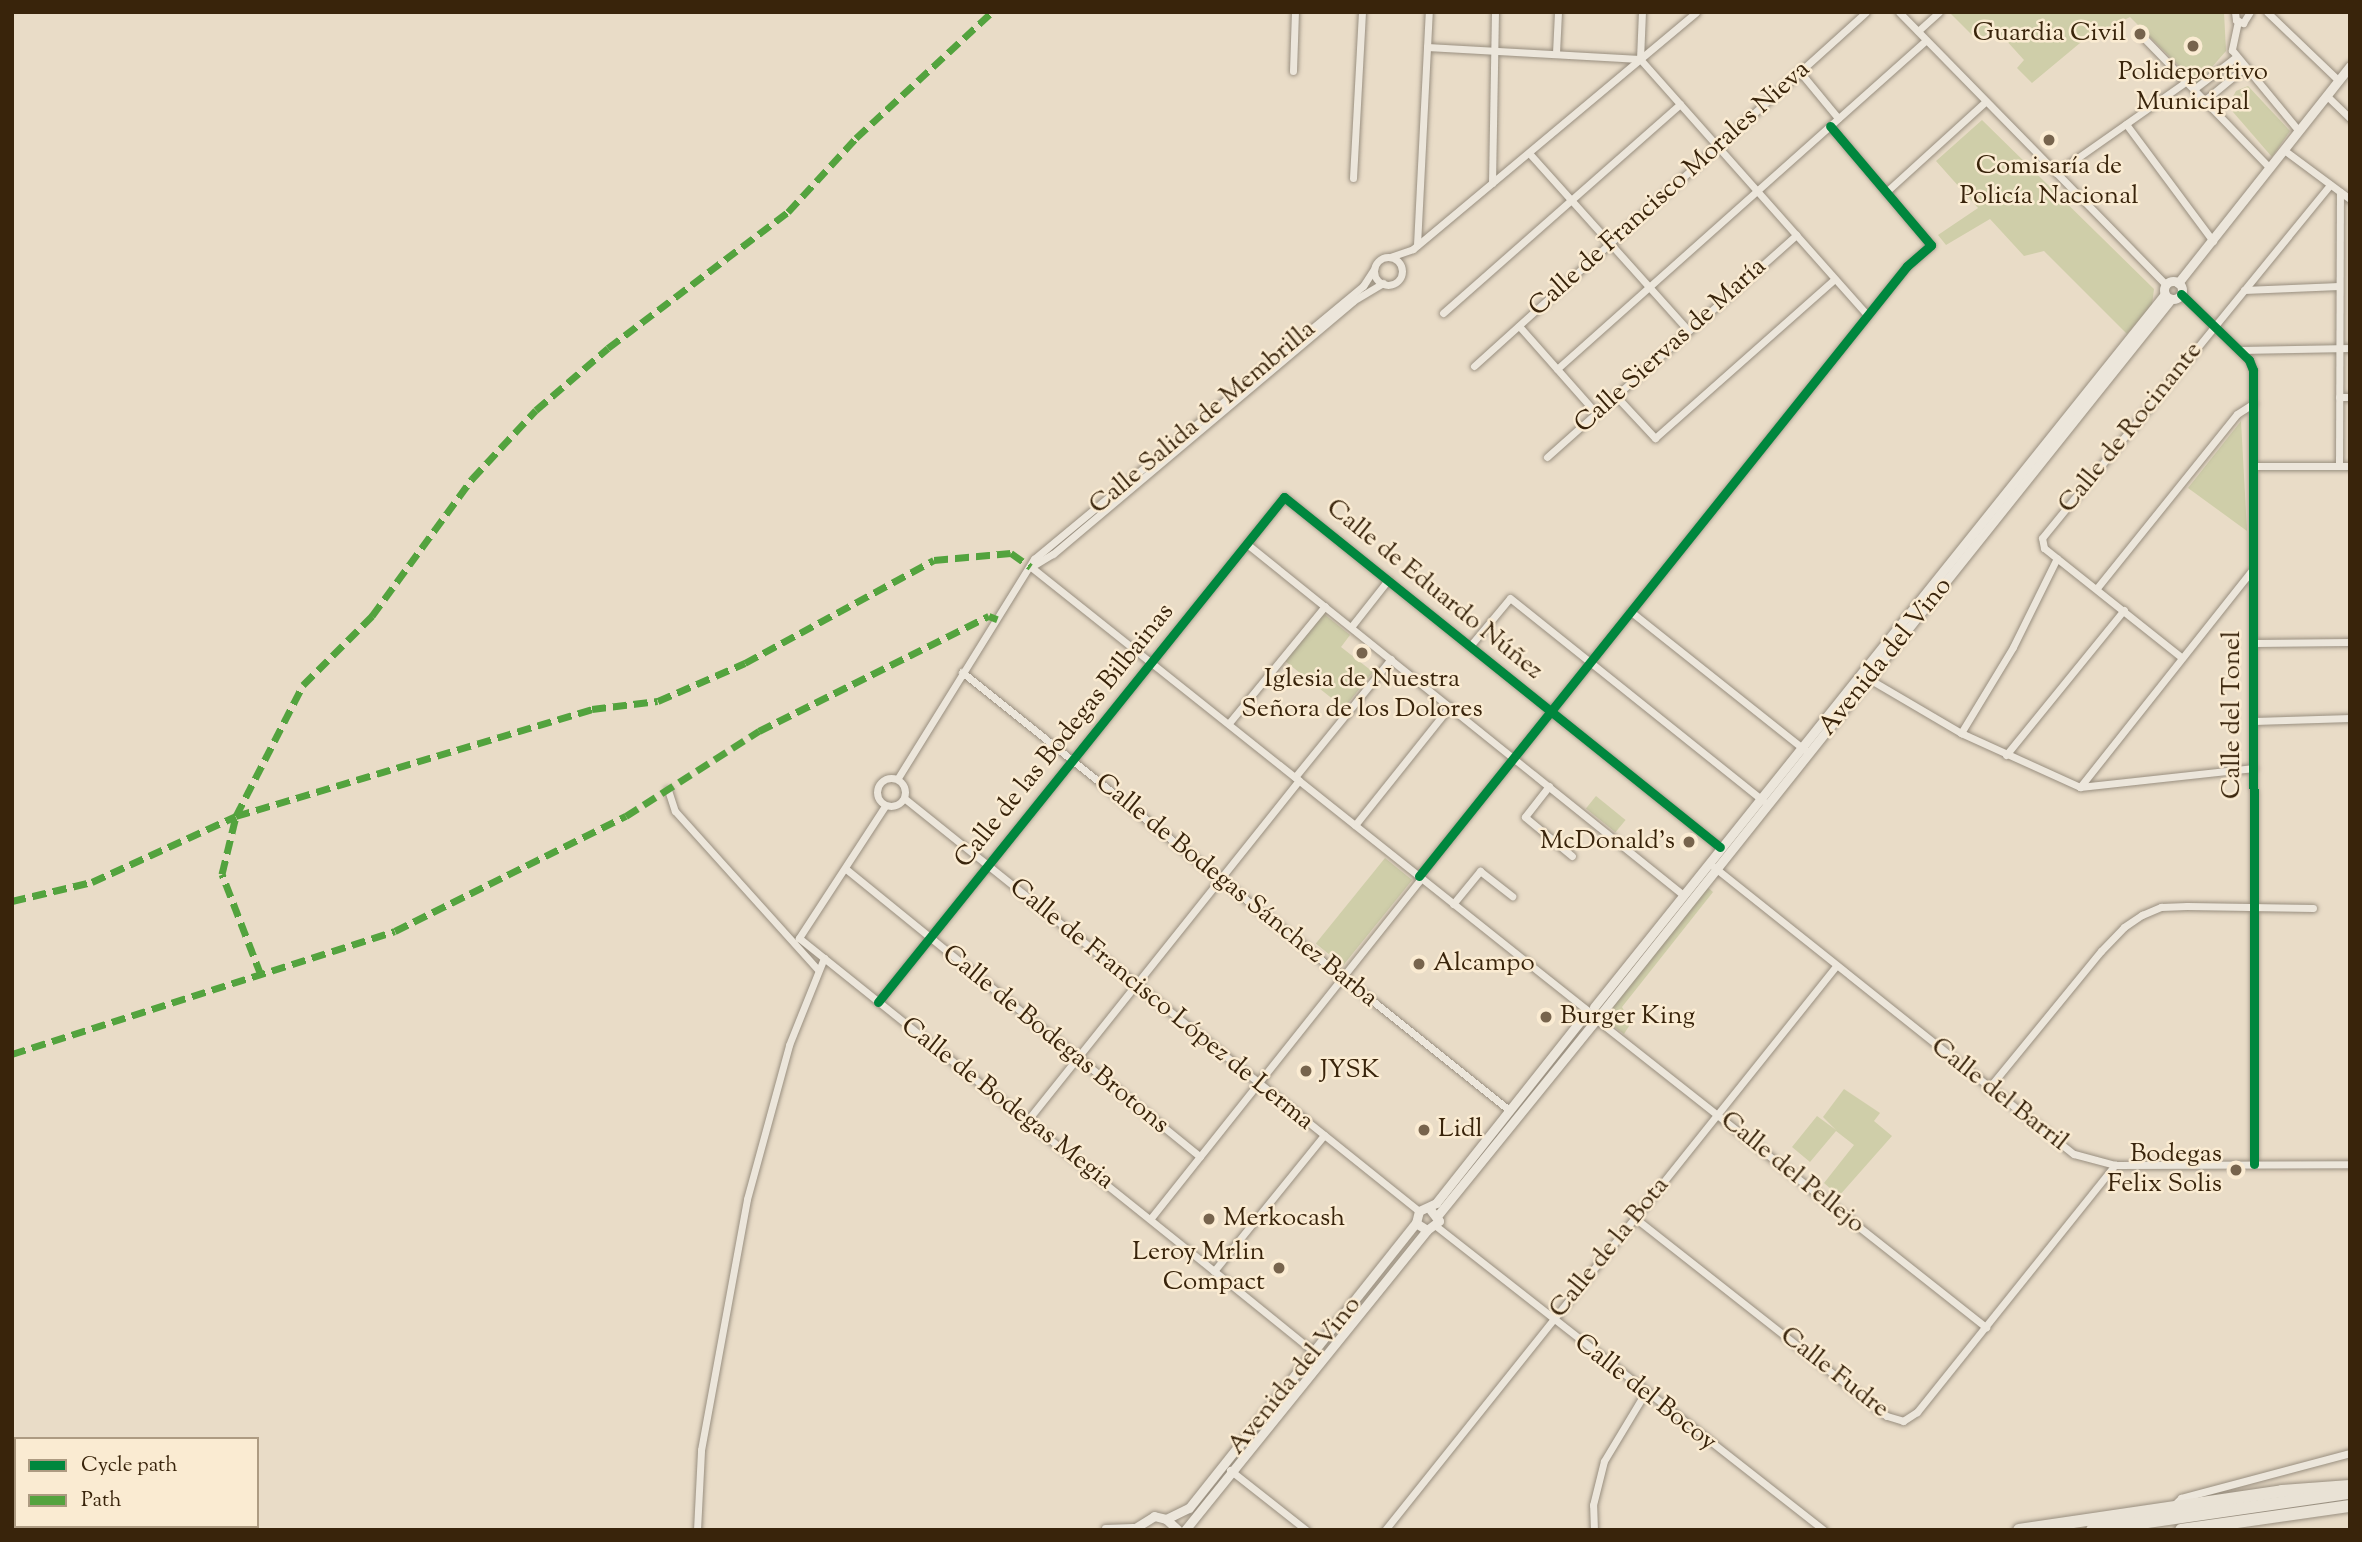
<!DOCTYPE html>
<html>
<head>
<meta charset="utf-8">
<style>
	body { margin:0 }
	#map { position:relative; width:2362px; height:1542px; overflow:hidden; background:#e9dcc7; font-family:"Sorts Mill Goudy",serif }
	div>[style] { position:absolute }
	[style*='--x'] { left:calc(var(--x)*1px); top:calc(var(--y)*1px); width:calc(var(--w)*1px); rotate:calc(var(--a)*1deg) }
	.green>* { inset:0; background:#cfcea9; transform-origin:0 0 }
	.roads { filter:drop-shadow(0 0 2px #998f80) drop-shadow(0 0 2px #998f80) }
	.minor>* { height:7px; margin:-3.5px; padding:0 3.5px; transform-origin:3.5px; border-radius:3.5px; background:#ece6db }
	.minor>.ring { margin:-3.5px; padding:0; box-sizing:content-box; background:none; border:7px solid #ece6db; border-radius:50% }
	.tertiary>* { height:9px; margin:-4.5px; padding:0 4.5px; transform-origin:4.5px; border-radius:4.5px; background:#ece6db }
	.tertiary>.ring { margin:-4.5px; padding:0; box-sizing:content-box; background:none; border:9px solid #ece6db; border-radius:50% }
	.motorway>* { height:12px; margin:-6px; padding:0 6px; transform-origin:6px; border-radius:6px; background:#e9e2d5 }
	.quiet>* { height:7px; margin-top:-3.5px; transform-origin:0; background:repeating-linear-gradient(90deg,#53a33e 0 14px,transparent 0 21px) }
	.cycleway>* { height:9px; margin:-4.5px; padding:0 4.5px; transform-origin:4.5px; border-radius:4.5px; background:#00873e }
	.dots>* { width:19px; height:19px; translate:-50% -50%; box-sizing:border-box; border:4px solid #faebd2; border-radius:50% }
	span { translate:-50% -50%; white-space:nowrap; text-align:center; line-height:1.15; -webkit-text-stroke:5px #faebd2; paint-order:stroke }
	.poi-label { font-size:26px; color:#39240b }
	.right { translate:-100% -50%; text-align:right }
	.left { translate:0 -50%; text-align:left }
	.street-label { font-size:26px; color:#39240b }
	.frame { position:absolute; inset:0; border:14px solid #39240b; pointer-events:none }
	.legend { position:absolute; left:14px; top:1437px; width:245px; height:91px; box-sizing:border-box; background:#faebd2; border:2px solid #ad9b82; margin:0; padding:9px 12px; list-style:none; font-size:21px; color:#39240b }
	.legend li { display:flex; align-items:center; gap:14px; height:35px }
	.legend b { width:35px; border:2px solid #ad9b82 }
</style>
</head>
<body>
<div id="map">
	<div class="green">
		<div style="clip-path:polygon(1949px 12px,2224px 12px,2226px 51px,2197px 84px,2130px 17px,2102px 31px,2098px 28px,2032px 83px,2017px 68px,2024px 60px,1995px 28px,1978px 41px)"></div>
		<div style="clip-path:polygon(2248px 86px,2290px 131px,2272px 157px,2233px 112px,2230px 102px,2236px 91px)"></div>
		<div style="clip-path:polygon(1982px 120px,2154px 289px,2152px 305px,2127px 334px,2044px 251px,2024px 256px,1990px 219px,1946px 245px,1938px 235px,1978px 208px,1936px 161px)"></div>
		<div style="clip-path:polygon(2241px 421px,2247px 531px,2188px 488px)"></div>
		<div style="clip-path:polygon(1323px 613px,1350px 635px,1341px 647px,1373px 672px,1344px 708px,1285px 661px)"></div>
		<div style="left:1596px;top:796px;width:38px;height:16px;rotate:39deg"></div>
		<div style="left:1385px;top:858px;width:35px;height:110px;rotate:39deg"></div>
		<div style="clip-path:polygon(1705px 885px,1713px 892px,1622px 1007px,1631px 1023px,1624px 1034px,1609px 1023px,1605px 1011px)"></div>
		<div style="clip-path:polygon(1844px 1089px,1880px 1113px,1874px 1121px,1892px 1136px,1839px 1196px,1824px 1183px,1854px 1145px,1836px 1131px,1810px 1162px,1792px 1147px,1817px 1116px,1836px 1130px,1823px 1117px)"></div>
	</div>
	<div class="roads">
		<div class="minor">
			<div style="--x:1899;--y:12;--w:382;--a:45.6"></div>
			<div style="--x:2235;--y:12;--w:8;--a:83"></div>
			<div style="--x:2236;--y:20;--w:8;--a:23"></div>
			<div style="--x:2243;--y:23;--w:13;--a:-58"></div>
			<div style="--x:2267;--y:12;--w:98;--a:43.8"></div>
			<div style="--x:2238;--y:21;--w:30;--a:102"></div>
			<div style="--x:2232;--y:50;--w:105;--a:50.4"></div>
			<div style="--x:1918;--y:31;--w:28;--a:-42"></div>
			<div style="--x:2141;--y:35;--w:185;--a:45.9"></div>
			<div style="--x:1427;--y:47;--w:213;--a:3.2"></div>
			<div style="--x:1556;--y:53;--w:41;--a:-87.2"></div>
			<div style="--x:1640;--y:59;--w:342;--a:48.4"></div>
			<div style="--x:1640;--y:59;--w:47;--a:-87.6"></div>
			<div style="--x:1293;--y:71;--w:59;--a:-88.1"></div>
			<div style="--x:1800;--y:72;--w:60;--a:50.4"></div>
			<div style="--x:2194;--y:89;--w:53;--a:-37.3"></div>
			<div style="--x:2327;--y:96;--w:32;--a:44"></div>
			<div style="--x:2205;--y:100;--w:50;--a:-39.4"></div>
			<div style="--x:2126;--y:124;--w:146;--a:53.4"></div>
			<div style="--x:2284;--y:150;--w:82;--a:36.6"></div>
			<div style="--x:1529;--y:153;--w:238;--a:48.1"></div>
			<div style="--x:2056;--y:173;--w:160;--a:-35.1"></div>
			<div style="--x:1353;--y:178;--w:166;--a:-86.9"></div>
			<div style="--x:1492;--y:183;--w:171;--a:-89"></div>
			<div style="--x:1886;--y:192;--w:134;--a:-42.3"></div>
			<div style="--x:1417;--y:245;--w:233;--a:-87.1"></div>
			<div style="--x:1390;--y:257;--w:24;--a:-19"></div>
			<div style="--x:1413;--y:249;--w:369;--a:-39.9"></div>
			<div class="ring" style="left:1374px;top:257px;width:21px;height:21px"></div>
			<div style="--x:2244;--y:290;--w:95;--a:-2.4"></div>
			<div style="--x:2181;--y:294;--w:95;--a:44.1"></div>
			<div style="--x:2249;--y:360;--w:11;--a:68"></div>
			<div style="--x:2253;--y:370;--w:794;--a:89.93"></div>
			<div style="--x:1443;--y:313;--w:316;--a:-41.4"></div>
			<div style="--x:1519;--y:326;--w:115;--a:48.5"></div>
			<div style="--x:2239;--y:350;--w:111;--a:-1"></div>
			<div style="--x:1474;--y:366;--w:528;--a:-42.08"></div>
			<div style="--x:1557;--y:369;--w:494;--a:-41.7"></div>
			<div style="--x:1615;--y:395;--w:59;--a:47.1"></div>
			<div style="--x:1655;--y:438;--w:240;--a:-41.5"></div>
			<div style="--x:2339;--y:397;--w:11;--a:0"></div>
			<div style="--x:1547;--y:457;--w:334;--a:-41.7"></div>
			<div style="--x:2253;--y:466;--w:97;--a:0"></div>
			<div style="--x:2339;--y:466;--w:274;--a:-89.8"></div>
			<div style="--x:1247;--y:544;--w:558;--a:38.82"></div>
			<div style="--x:1031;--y:567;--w:711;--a:38.55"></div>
			<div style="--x:1031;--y:567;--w:26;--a:-31"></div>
			<div style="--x:1053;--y:554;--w:392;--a:-40.1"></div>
			<div style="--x:1353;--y:301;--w:35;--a:-31"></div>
			<div style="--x:2097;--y:588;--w:223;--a:-51.2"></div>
			<div style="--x:2237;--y:414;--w:20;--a:-33"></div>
			<div style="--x:1630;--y:611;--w:225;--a:38.5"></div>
			<div style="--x:1351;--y:627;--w:60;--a:-51.8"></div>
			<div style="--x:2254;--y:643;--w:96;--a:-0.6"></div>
			<div style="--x:1470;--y:646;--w:62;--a:-50.2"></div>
			<div style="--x:1510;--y:598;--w:324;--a:38.7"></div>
			<div style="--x:2181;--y:657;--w:175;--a:-141.5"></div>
			<div style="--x:2044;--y:548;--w:10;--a:-101"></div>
			<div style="--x:2042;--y:538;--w:456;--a:-50.8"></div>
			<div style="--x:962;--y:672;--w:701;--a:38.69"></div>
			<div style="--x:1864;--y:676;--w:113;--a:30.4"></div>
			<div style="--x:1961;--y:733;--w:131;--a:24.4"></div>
			<div style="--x:2080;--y:787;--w:175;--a:-6.2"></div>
			<div style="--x:2254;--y:721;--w:96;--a:-1.8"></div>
			<div style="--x:1229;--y:723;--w:151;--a:-50.6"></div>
			<div style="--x:1961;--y:733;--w:100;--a:-58.8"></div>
			<div style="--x:2013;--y:647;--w:99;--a:-63.7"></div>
			<div style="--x:2006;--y:755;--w:187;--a:-50.9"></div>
			<div style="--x:1295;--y:777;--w:152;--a:-50.9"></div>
			<div class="ring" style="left:877px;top:778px;width:21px;height:21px"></div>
			<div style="--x:898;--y:778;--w:258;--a:-58.2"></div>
			<div style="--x:1034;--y:559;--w:428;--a:-39.7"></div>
			<div style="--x:1363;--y:286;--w:20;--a:-57"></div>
			<div style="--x:1549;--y:786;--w:39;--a:128"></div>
			<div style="--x:1525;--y:817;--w:61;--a:39.7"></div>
			<div style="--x:2080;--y:787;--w:278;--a:-51.6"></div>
			<div style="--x:668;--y:790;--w:22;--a:72"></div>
			<div style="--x:675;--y:811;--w:214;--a:48"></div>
			<div style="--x:904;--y:798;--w:660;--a:38.73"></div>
			<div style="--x:885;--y:806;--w:158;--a:123.1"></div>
			<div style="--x:799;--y:938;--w:532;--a:38.74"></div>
			<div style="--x:1214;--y:1271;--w:175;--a:-51"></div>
			<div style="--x:1355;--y:825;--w:152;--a:-51.4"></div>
			<div style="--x:1714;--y:867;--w:460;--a:38.6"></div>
			<div style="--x:2074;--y:1154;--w:42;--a:15"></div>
			<div style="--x:2115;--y:1165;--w:235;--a:-0.2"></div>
			<div style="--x:846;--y:869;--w:456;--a:39.1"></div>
			<div style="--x:1419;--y:876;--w:781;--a:-51.34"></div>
			<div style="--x:1907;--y:266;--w:32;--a:-41"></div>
			<div style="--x:1931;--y:245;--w:156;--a:-130.3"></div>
			<div style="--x:1453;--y:904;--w:43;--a:-50.7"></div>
			<div style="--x:1480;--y:871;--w:41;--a:38"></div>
			<div style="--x:878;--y:1002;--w:648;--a:-51.2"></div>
			<div style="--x:1284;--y:497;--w:559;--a:38.76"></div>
			<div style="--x:1597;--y:1020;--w:496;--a:38.3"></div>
			<div style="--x:1988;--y:1089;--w:178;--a:-50.7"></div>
			<div style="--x:2101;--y:951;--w:33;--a:-46"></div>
			<div style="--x:2124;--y:927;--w:22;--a:-34"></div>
			<div style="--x:2142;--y:915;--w:21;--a:-23"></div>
			<div style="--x:2161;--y:907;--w:26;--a:-2"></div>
			<div style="--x:2187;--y:906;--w:126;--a:0.9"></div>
			<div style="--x:1027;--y:1121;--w:436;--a:-51.4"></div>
			<div style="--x:1151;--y:1218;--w:434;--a:-51.5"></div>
			<div style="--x:1635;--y:1218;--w:320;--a:38.2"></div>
			<div style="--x:1887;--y:1416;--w:17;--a:17"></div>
			<div style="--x:1903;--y:1421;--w:17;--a:-33"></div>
			<div style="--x:1917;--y:1412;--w:317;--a:-51.3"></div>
			<div style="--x:1436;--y:1226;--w:493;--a:38.1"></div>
			<div style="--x:1214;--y:1271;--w:129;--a:39"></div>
			<div style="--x:1230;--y:1470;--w:97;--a:38.3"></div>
			<div style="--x:2174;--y:1505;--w:10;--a:-45"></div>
			<div style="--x:2181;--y:1498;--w:175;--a:-14.9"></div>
			<div style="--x:1105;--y:1528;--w:28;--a:-2"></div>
			<div style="--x:697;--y:1530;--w:80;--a:-87.1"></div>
			<div style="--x:701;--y:1450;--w:255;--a:-79.6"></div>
			<div style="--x:747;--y:1199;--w:160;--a:-74.7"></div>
			<div style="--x:789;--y:1045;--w:94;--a:-68.1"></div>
			<div style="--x:1385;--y:1530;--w:722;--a:-51.35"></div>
			<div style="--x:1594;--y:1530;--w:25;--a:-92"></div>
			<div style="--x:1593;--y:1505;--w:45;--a:-76"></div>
			<div style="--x:1604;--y:1461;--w:79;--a:-58.9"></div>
		</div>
		<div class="tertiary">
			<div class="ring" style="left:2164px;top:281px;width:9px;height:9px"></div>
			<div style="--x:2178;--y:283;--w:277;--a:-51.6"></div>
			<div style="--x:1594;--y:1007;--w:913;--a:-51.31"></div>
			<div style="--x:1600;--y:1015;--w:916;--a:-51.43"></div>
			<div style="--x:1429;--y:1208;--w:16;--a:52"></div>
			<div style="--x:1439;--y:1221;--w:15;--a:143"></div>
			<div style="--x:1427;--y:1230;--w:13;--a:-148"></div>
			<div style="--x:1416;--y:1223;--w:12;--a:-76"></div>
			<div style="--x:1419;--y:1211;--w:19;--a:-25"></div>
			<div style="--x:1436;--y:1203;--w:240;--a:-51.6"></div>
			<div style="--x:1438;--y:1215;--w:250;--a:-51"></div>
			<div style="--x:1166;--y:1519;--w:25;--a:-26"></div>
			<div style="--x:1189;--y:1508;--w:364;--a:-51.5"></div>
			<div style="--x:1132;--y:1530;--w:26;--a:-32"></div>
			<div style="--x:1154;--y:1516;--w:12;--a:14"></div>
			<div style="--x:1166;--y:1519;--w:16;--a:43"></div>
			<div style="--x:1185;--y:1530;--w:385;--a:-51.1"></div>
		</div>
		<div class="motorway">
			<div style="--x:2019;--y:1530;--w:266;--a:-8.4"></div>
			<div style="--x:2282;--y:1491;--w:68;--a:-4.2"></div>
			<div style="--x:2092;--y:1530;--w:260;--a:-8.2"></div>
			<div style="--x:2181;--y:1530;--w:171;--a:-8.1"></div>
		</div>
	</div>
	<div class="quiet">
		<div style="--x:12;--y:901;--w:82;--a:-13.4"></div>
		<div style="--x:92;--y:882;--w:158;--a:-24.6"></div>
		<div style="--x:236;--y:816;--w:372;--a:-16.7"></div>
		<div style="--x:592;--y:709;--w:66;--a:-6.9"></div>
		<div style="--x:658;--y:701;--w:95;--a:-23.6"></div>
		<div style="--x:745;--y:663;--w:215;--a:-28.6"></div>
		<div style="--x:934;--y:560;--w:77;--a:-5.2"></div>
		<div style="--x:1011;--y:553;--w:24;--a:35"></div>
		<div style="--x:261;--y:975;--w:108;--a:-111.1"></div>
		<div style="--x:222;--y:874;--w:60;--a:-76.4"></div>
		<div style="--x:236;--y:816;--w:147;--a:-62.9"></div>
		<div style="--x:303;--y:685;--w:98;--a:-45"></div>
		<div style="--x:372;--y:616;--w:170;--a:-53.9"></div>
		<div style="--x:472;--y:479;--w:94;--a:-47.2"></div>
		<div style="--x:536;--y:410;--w:95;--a:-40.7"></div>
		<div style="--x:608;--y:348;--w:226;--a:-37.1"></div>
		<div style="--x:788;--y:212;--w:100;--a:-47.4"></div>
		<div style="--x:856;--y:138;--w:185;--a:-42.8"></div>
		<div style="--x:12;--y:1054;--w:402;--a:-17.8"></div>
		<div style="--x:395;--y:931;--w:258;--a:-26.5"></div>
		<div style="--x:626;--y:816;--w:158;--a:-32.6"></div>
		<div style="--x:759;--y:731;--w:257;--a:-26.6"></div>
		<div style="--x:989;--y:616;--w:9;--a:21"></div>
	</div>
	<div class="cycleway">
		<div style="--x:2181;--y:294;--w:95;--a:44.1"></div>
		<div style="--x:2249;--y:360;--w:11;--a:68"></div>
		<div style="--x:2253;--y:370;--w:794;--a:89.93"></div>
		<div style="--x:1419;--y:876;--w:781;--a:-51.34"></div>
		<div style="--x:1907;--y:266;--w:32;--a:-41"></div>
		<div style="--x:1931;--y:245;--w:156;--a:-130.3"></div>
		<div style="--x:878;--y:1002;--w:648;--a:-51.2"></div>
		<div style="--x:1284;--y:497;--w:559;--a:38.76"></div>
	</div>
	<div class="dots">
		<div style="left:2140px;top:34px;background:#77644d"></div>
		<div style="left:2193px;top:46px;background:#77644d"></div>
		<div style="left:2049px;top:140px;background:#77644d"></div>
		<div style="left:1362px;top:653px;background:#77644d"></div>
		<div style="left:1689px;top:842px;background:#77644d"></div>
		<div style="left:1419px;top:964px;background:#77644d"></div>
		<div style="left:1546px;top:1017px;background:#77644d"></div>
		<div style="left:1306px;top:1071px;background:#77644d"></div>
		<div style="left:1424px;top:1130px;background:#77644d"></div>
		<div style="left:2236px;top:1170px;background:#77644d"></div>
		<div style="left:1209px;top:1219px;background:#77644d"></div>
		<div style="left:1279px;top:1268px;background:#77644d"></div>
	</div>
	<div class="poi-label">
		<span class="right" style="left:2126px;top:34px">Guardia Civil</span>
		<span style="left:2193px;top:88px">Polideportivo<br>Municipal</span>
		<span style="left:2049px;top:182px">Comisaría de<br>Policía Nacional</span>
		<span style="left:1362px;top:695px">Iglesia de Nuestra<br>Señora de los Dolores</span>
		<span class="right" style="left:1675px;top:842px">McDonald's</span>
		<span class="left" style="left:1433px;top:964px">Alcampo</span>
		<span class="left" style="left:1560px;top:1017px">Burger King</span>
		<span class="left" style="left:1320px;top:1071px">JYSK</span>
		<span class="left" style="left:1438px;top:1130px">Lidl</span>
		<span class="right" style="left:2222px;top:1170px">Bodegas<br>Felix Solis</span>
		<span class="left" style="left:1223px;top:1219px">Merkocash</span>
		<span class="right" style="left:1265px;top:1268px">Leroy Mrlin<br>Compact</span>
	</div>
	<div class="street-label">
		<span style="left:1670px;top:189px;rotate:-42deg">Calle de Francisco Morales Nieva</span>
		<span style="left:1671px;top:346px;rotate:-42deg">Calle Siervas de María</span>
		<span style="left:1203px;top:418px;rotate:-40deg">Calle Salida de Membrilla</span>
		<span style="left:2131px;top:428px;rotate:-51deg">Calle de Rocinante</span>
		<span style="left:1434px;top:590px;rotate:39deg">Calle de Eduardo Núñez</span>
		<span style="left:1886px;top:657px;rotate:-51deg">Avenida del Vino</span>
		<span style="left:2233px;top:715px;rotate:-90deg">Calle del Tonel</span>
		<span style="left:1065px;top:736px;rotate:-51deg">Calle de las Bodegas Bilbainas</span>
		<span style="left:1236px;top:891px;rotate:39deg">Calle de Bodegas Sánchez Barba</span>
		<span style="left:1161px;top:1005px;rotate:39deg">Calle de Francisco López de Lerma</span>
		<span style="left:1055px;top:1040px;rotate:39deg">Calle de Bodegas Brotons</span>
		<span style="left:1999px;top:1095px;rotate:38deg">Calle del Barril</span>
		<span style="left:1007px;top:1104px;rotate:38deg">Calle de Bodegas Megia</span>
		<span style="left:1792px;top:1173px;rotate:39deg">Calle del Pellejo</span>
		<span style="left:1610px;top:1248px;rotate:-51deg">Calle de la Bota</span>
		<span style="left:1834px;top:1373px;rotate:38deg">Calle Fudre</span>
		<span style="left:1295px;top:1376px;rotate:-51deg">Avenida del Vino</span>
		<span style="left:1645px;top:1393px;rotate:38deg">Calle del Bocoy</span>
	</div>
	<div class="frame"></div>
	<ul class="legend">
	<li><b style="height:9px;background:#00873e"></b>Cycle path</li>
	<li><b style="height:9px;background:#53a33e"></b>Path</li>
	</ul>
</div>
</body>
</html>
